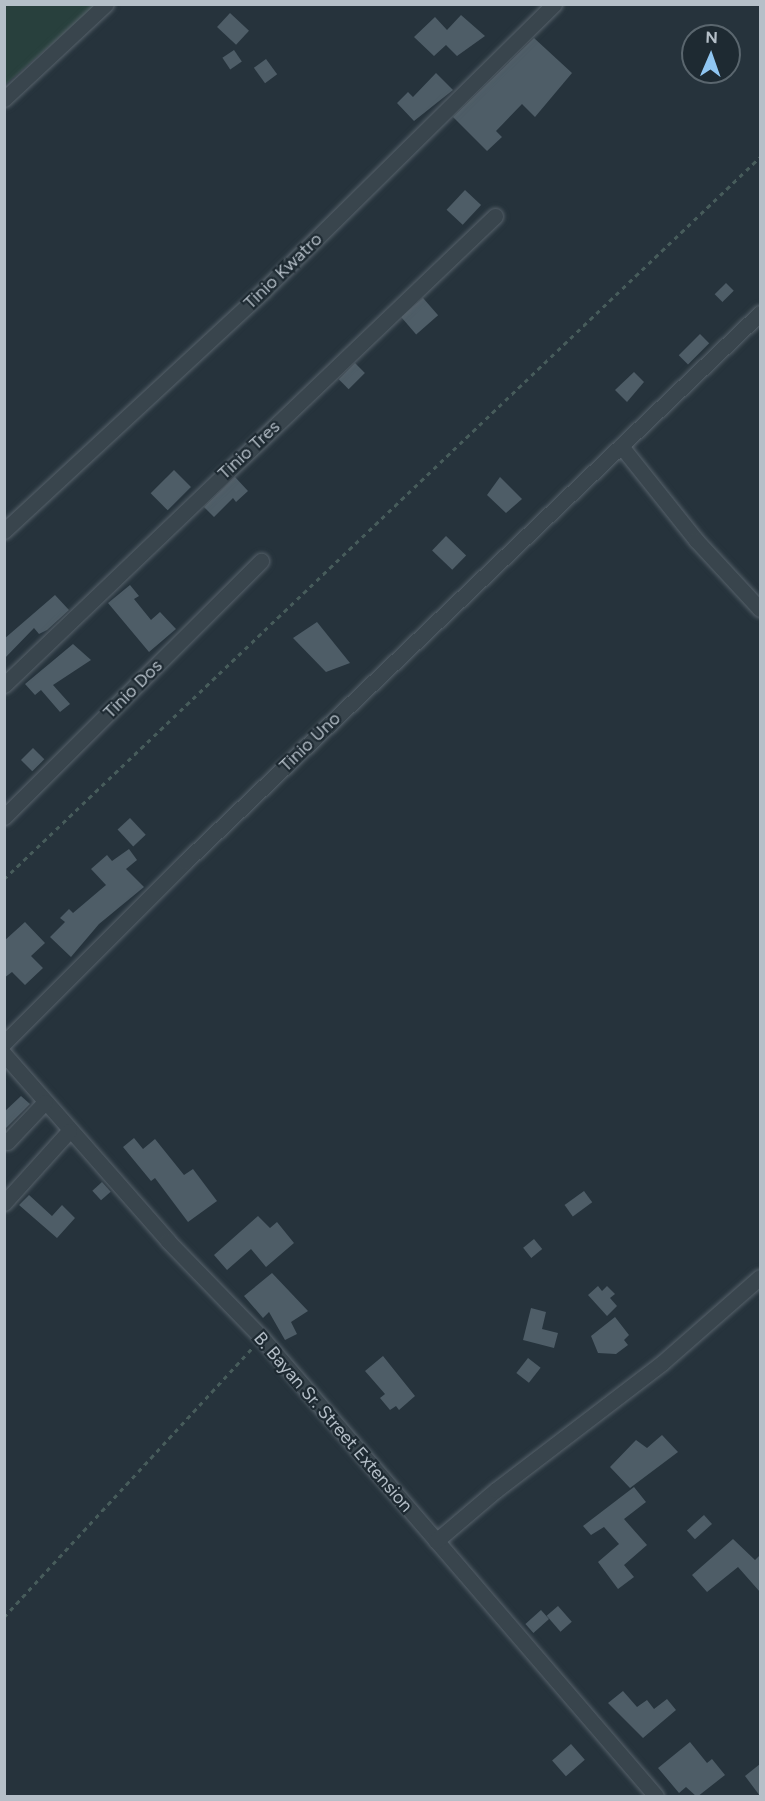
<!DOCTYPE html>
<html>
<head>
<meta charset="utf-8">
<style>
	body { margin:0 }
	#map { position:relative; width:765px; height:1801px; overflow:hidden; background:#26333c; font-family:Figtree,sans-serif }
	div>[style] { position:absolute }
	[style*='--x'] { left:calc(var(--x)*1px); top:calc(var(--y)*1px); width:calc(var(--w)*1px); rotate:calc(var(--a)*1deg) }
	.green>* { inset:0; background:#28403d }
	.building>* { inset:0; background:#4e5d67; transform-origin:0 0 }
	.path>* { height:3px; margin-top:-1.5px; transform-origin:0; background:repeating-linear-gradient(90deg,#475c5b 0 4.5px,transparent 0 9px) }
	.roads { filter:drop-shadow(0 0 2px #57626b) drop-shadow(0 0 2px #57626b) }
	.minor>* { height:15px; margin:-7.5px; padding:0 7.5px; transform-origin:7.5px; border-radius:7.5px; background:#39454d }
	span { translate:-50% -50%; white-space:nowrap; text-align:center; line-height:1.15; -webkit-text-stroke:4.5px #1e2a32; paint-order:stroke }
	.street-label { font-size:18px; color:#b5bfc8 }
	.frame { position:absolute; inset:0; border:6px solid #b5bfc8; pointer-events:none }
	.north { position:absolute; left:681px; top:24px; width:60px; height:60px; box-sizing:border-box; background:#1e2a32; border:2px solid #5a666e; border-radius:50%; rotate:2deg; font-size:16px; font-weight:700; line-height:24px; text-align:center; color:#b5bfc8 }
	.north::after { content:''; display:block; margin:auto; width:21px; height:27px; background:#90c6f2; clip-path:polygon(50% 0,100% 100%,50% 72%,0 100%) }
</style>
</head>
<body>
<div id="map">
	<div class="green">
		<div style="clip-path:polygon(5px 5px,96px 5px,5px 85px)"></div>
	</div>
	<div class="building">
		<div style="left:230px;top:13px;width:26px;height:19px;rotate:43deg"></div>
		<div style="clip-path:polygon(461px 15px,485px 36px,457px 56px,446px 45px,434px 56px,414px 37px,435px 17px,447px 30px)"></div>
		<div style="clip-path:polygon(534px 38px,572px 73px,535px 117px,522px 104px,496px 131px,502px 137px,487px 151px,453px 117px)"></div>
		<div style="left:234px;top:50px;width:14px;height:14px;rotate:56deg"></div>
		<div style="left:266px;top:59px;width:19px;height:15px;rotate:54deg"></div>
		<div style="clip-path:polygon(436px 73px,453px 90px,414px 121px,397px 103px,408px 92px,413px 97px)"></div>
		<div style="left:465px;top:190px;width:22px;height:27px;rotate:43deg"></div>
		<div style="left:726px;top:283px;width:11px;height:16px;rotate:45deg"></div>
		<div style="left:423px;top:298px;width:23px;height:29px;rotate:49deg"></div>
		<div style="left:700px;top:334px;width:13px;height:30px;rotate:45deg"></div>
		<div style="left:355px;top:363px;width:14px;height:23px;rotate:45deg"></div>
		<div style="clip-path:polygon(634px 372px,644px 382px,627px 402px,615px 390px)"></div>
		<div style="left:174px;top:470px;width:24px;height:33px;rotate:45deg"></div>
		<div style="clip-path:polygon(235px 477px,248px 491px,236px 502px,233px 498px,214px 517px,204px 507px)"></div>
		<div style="clip-path:polygon(500px 477px,522px 499px,506px 513px,487px 495px)"></div>
		<div style="left:446px;top:536px;width:28px;height:20px;rotate:44deg"></div>
		<div style="clip-path:polygon(130px 585px,139px 596px,134px 599px,151px 620px,160px 612px,176px 629px,149px 652px,108px 603px)"></div>
		<div style="clip-path:polygon(55px 595px,69px 610px,47px 630px,39px 634px,34px 628px,4px 659px,4px 639px)"></div>
		<div style="clip-path:polygon(317px 622px,350px 663px,326px 672px,293px 638px)"></div>
		<div style="clip-path:polygon(73px 644px,91px 660px,53px 685px,70px 704px,60px 712px,41px 690px,35px 695px,25px 684px)"></div>
		<div style="left:33px;top:748px;width:16px;height:17px;rotate:45deg"></div>
		<div style="left:130px;top:818px;width:23px;height:17px;rotate:47deg"></div>
		<div style="clip-path:polygon(129px 849px,137px 860px,126px 869px,144px 887px,99px 924px,71px 957px,50px 937px,65px 922px,60px 918px,69px 909px,73px 913px,106px 885px,91px 869px,107px 855px,112px 861px)"></div>
		<div style="clip-path:polygon(25px 922px,45px 943px,31px 956px,43px 968px,25px 985px,12px 972px,4px 978px,4px 941px)"></div>
		<div style="clip-path:polygon(21px 1096px,30px 1104px,4px 1130px,4px 1112px)"></div>
		<div style="clip-path:polygon(134px 1138px,143px 1149px,155px 1139px,184px 1175px,193px 1169px,217px 1201px,188px 1222px,155px 1178px,151px 1181px,123px 1147px)"></div>
		<div style="left:102px;top:1182px;width:13px;height:13px;rotate:48deg"></div>
		<div style="left:584px;top:1191px;width:14px;height:24px;rotate:54deg"></div>
		<div style="clip-path:polygon(29px 1195px,52px 1216px,62px 1205px,75px 1218px,57px 1238px,19px 1205px)"></div>
		<div style="clip-path:polygon(258px 1216px,270px 1228px,277px 1222px,294px 1243px,266px 1267px,251px 1249px,227px 1270px,214px 1255px)"></div>
		<div style="left:534px;top:1239px;width:13px;height:14px;rotate:51deg"></div>
		<div style="clip-path:polygon(272px 1273px,308px 1311px,291px 1322px,297px 1334px,285px 1340px,269px 1312px,263px 1318px,244px 1296px)"></div>
		<div style="clip-path:polygon(598px 1286px,602px 1291px,607px 1286px,615px 1294px,610px 1298px,617px 1306px,607px 1316px,588px 1295px)"></div>
		<div style="clip-path:polygon(531px 1308px,546px 1312px,542px 1329px,558px 1333px,554px 1348px,523px 1340px)"></div>
		<div style="clip-path:polygon(615px 1317px,629px 1335px,624px 1340px,628px 1345px,616px 1354px,598px 1353px,591px 1336px)"></div>
		<div style="clip-path:polygon(383px 1356px,415px 1396px,399px 1410px,396px 1406px,390px 1410px,380px 1398px,385px 1394px,365px 1371px)"></div>
		<div style="left:528px;top:1358px;width:16px;height:19px;rotate:38deg"></div>
		<div style="clip-path:polygon(662px 1435px,678px 1452px,630px 1488px,610px 1467px,636px 1440px,647px 1448px)"></div>
		<div style="clip-path:polygon(634px 1487px,646px 1502px,624px 1519px,647px 1545px,624px 1565px,634px 1577px,618px 1589px,598px 1562px,619px 1544px,604px 1527px,591px 1535px,583px 1526px)"></div>
		<div style="left:704px;top:1515px;width:12px;height:23px;rotate:48deg"></div>
		<div style="clip-path:polygon(733px 1539px,755px 1560px,760px 1555px,760px 1592px,738px 1567px,707px 1592px,692px 1575px)"></div>
		<div style="left:558px;top:1606px;width:21px;height:15px;rotate:49deg"></div>
		<div style="left:541px;top:1610px;width:12px;height:21px;rotate:48deg"></div>
		<div style="clip-path:polygon(623px 1691px,637px 1707px,647px 1700px,654px 1709px,667px 1699px,676px 1710px,643px 1738px,608px 1703px)"></div>
		<div style="clip-path:polygon(690px 1742px,707px 1763px,712px 1759px,725px 1775px,697px 1797px,686px 1787px,679px 1793px,658px 1768px)"></div>
		<div style="left:571px;top:1744px;width:21px;height:25px;rotate:49deg"></div>
		<div style="clip-path:polygon(760px 1764px,760px 1796px,745px 1776px)"></div>
	</div>
	<div class="path">
		<div style="--x:4;--y:879;--w:1045;--a:-43.68"></div>
		<div style="--x:4;--y:1617;--w:366;--a:-47.3"></div>
	</div>
	<div class="roads">
		<div class="minor">
			<div style="--x:4;--y:99;--w:139;--a:-43"></div>
			<div style="--x:621;--y:446;--w:120;--a:51.4"></div>
			<div style="--x:696;--y:540;--w:94;--a:47.2"></div>
			<div style="--x:4;--y:531;--w:353;--a:-42.8"></div>
			<div style="--x:263;--y:291;--w:409;--a:-44.6"></div>
			<div style="--x:4;--y:685;--w:679;--a:-43.69"></div>
			<div style="--x:4;--y:817;--w:363;--a:-44.9"></div>
			<div style="--x:4;--y:1043;--w:256;--a:-45"></div>
			<div style="--x:185;--y:862;--w:795;--a:-43.67"></div>
			<div style="--x:4;--y:1054;--w:249;--a:48.7"></div>
			<div style="--x:168;--y:1241;--w:135;--a:45.9"></div>
			<div style="--x:262;--y:1338;--w:604;--a:49.3"></div>
			<div style="--x:7;--y:1142;--w:55;--a:-46.5"></div>
			<div style="--x:4;--y:1203;--w:97;--a:-47.9"></div>
			<div style="--x:436;--y:1541;--w:79;--a:-40.4"></div>
			<div style="--x:496;--y:1490;--w:209;--a:-37.4"></div>
			<div style="--x:662;--y:1363;--w:130;--a:-41.3"></div>
		</div>
	</div>
	<div class="street-label">
		<span style="left:283px;top:271px;rotate:-44deg">Tinio Kwatro</span>
		<span style="left:249px;top:450px;rotate:-43deg">Tinio Tres</span>
		<span style="left:133px;top:689px;rotate:-45deg">Tinio Dos</span>
		<span style="left:310px;top:742px;rotate:-44deg">Tinio Uno</span>
		<span style="left:333px;top:1422px;rotate:49deg">B. Bayan Sr. Street Extension</span>
	</div>
	<div class="frame"></div>
	<div class="north">N</div>
</div>
</body>
</html>
